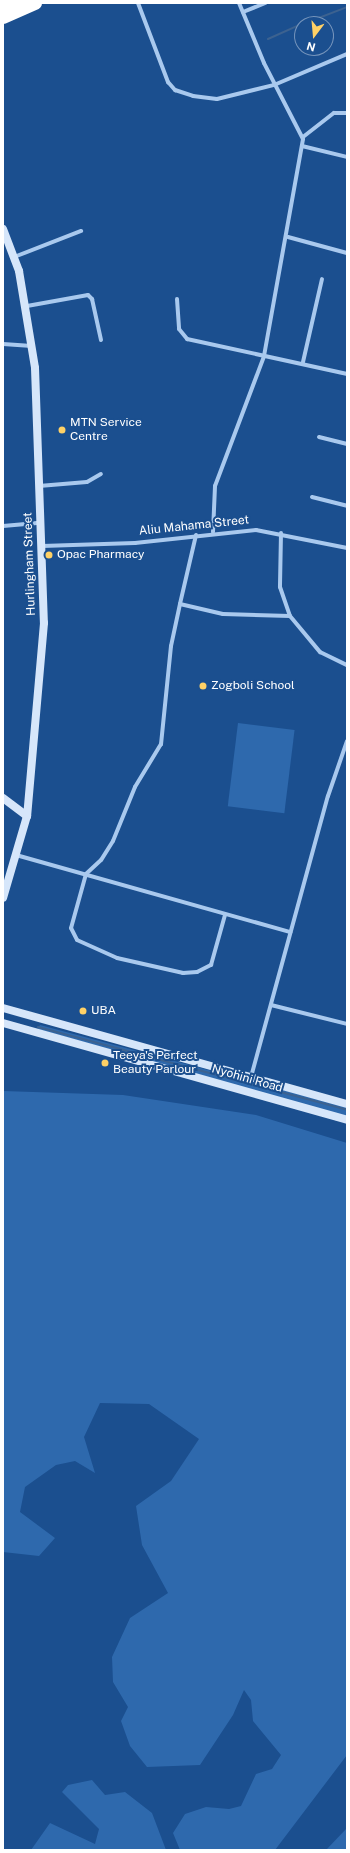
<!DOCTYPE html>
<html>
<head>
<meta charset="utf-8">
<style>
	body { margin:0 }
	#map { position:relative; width:350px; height:1853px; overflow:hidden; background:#1b4f8f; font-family:"Public Sans",sans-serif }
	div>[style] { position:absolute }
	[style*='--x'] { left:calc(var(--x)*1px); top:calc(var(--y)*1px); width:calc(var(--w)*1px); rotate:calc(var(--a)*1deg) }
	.green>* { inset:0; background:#2e69ad; transform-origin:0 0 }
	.stream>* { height:2px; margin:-1px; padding:0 1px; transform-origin:1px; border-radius:1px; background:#3c6290 }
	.street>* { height:4px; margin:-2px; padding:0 2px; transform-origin:2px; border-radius:2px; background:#a9c9ee }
	.secondary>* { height:8px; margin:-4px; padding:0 4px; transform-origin:4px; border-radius:4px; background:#d6e6fa }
	.highway>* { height:11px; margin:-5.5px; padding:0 5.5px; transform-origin:5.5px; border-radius:5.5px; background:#fff }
	.dots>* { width:11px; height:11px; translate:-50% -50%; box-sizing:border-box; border:2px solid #1b4f8f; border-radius:50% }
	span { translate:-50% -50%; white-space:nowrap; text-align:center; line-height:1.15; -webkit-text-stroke:4px #1b4f8f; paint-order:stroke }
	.poi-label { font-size:12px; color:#fff }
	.left { translate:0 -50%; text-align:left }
	.street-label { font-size:12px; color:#fff }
	.frame { position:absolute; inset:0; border:4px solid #fff; pointer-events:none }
	.north { position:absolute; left:294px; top:16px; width:40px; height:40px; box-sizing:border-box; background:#1b4f8f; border:1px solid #7695bc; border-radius:50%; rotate:196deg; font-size:11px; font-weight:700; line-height:16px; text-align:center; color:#fff }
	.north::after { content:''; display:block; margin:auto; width:14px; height:18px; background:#ffd166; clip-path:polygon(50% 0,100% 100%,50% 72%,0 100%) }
</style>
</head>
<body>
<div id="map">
	<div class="green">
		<div style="left:238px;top:723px;width:57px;height:84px;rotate:7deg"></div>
		<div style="clip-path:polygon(40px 1025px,347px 1107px,347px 1117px,38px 1029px)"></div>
		<div style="clip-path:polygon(3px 1091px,123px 1095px,256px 1115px,347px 1143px,347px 1755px,275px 1850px,180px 1850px,173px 1833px,185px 1814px,206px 1807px,229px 1809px,241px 1806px,256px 1774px,272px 1769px,281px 1755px,253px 1721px,251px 1700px,244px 1690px,233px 1715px,200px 1765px,147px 1767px,130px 1746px,121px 1721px,128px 1707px,113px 1682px,112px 1657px,130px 1618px,168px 1593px,142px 1545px,136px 1506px,171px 1481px,199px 1439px,149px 1404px,100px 1403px,84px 1437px,95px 1473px,75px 1461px,56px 1465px,25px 1487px,20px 1512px,55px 1538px,39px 1556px,3px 1552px)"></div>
		<div style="clip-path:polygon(92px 1780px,105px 1795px,125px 1792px,152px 1813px,166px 1850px,31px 1850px,50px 1823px,95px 1844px,99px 1829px,62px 1792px,68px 1785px)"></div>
		<div style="clip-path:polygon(347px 1828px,347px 1850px,326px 1850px)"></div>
	</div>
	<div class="stream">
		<div style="--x:303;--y:24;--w:47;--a:-21.1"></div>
		<div style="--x:268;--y:39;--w:37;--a:-24"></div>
		<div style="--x:38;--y:1027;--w:320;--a:15"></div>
	</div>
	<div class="street">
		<div style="--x:138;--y:3;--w:85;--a:69.2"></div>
		<div style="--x:168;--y:82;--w:11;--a:49"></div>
		<div style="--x:175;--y:90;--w:19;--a:18"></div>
		<div style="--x:193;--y:96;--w:24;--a:7"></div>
		<div style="--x:217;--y:99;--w:59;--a:-13.8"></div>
		<div style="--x:274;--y:85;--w:79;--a:-23"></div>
		<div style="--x:243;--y:12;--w:24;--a:-22"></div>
		<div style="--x:303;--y:137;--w:39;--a:-38"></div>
		<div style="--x:334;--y:113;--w:13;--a:0"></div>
		<div style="--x:302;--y:146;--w:46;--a:13.7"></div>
		<div style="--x:288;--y:237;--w:61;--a:15.2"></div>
		<div style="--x:14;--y:257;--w:72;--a:-21.2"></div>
		<div style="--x:177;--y:299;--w:30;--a:86"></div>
		<div style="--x:179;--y:329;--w:13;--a:51"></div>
		<div style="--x:187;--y:339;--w:164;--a:12.3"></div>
		<div style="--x:27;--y:306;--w:62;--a:-10.2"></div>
		<div style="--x:88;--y:295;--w:6;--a:45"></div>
		<div style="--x:92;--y:299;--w:42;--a:77.6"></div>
		<div style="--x:3;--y:344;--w:29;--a:4"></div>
		<div style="--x:303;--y:362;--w:85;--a:-77.1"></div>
		<div style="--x:319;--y:437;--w:29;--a:14"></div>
		<div style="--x:39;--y:486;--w:48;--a:-4.8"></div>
		<div style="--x:87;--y:482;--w:16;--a:-30"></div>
		<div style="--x:312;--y:497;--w:36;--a:14"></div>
		<div style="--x:3;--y:526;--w:37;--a:-5"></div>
		<div style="--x:213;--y:532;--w:46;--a:-87.5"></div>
		<div style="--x:215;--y:486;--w:139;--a:-69.3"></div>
		<div style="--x:264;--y:356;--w:220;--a:-79.8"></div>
		<div style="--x:303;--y:139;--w:85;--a:-117.2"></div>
		<div style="--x:264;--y:63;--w:65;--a:-112.6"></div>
		<div style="--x:281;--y:533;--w:54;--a:91.1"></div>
		<div style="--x:280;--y:587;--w:31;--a:71"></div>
		<div style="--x:290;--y:616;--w:47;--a:50.2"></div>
		<div style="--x:320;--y:652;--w:30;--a:26"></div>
		<div style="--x:196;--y:535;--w:71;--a:103.1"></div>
		<div style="--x:180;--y:604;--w:44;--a:13.1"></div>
		<div style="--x:223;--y:614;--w:67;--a:1.7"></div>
		<div style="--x:42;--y:546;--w:93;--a:-1.8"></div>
		<div style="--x:135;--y:543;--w:122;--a:-6.1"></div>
		<div style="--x:256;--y:530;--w:93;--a:11.2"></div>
		<div style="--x:180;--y:604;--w:43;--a:102.1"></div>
		<div style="--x:171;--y:646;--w:99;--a:95.8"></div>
		<div style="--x:161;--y:744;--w:50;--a:121.2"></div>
		<div style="--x:135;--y:787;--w:58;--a:112.2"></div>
		<div style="--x:113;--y:841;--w:22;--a:122"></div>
		<div style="--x:101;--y:860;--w:21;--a:137"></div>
		<div style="--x:86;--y:874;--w:56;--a:105.5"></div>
		<div style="--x:71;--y:928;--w:13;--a:63"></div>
		<div style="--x:77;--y:940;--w:44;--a:24.2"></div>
		<div style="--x:117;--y:958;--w:68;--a:12.8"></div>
		<div style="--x:183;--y:973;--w:14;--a:-4"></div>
		<div style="--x:197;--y:972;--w:16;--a:-27"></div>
		<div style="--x:211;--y:965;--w:52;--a:-74.4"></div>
		<div style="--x:16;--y:855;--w:285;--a:15.7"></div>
		<div style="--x:271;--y:1005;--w:78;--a:14"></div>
		<div style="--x:251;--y:1077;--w:291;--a:-74.7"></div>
		<div style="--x:328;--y:796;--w:58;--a:-70.9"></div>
	</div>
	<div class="secondary">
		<div style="--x:3;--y:229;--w:45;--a:69.1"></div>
		<div style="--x:19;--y:271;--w:98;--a:80.6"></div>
		<div style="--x:35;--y:368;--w:255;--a:88"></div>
		<div style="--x:44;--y:623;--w:194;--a:95"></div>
		<div style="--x:27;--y:816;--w:85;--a:106.3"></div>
		<div style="--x:3;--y:798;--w:30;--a:37"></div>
		<div style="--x:3;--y:1008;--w:357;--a:15.6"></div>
		<div style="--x:3;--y:1023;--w:357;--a:15.7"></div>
	</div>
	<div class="highway">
		<div style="--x:3;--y:10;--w:16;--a:-27"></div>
		<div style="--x:3;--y:18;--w:36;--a:-24"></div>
	</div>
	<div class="dots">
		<div style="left:62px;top:430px;background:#ffd166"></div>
		<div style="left:49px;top:555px;background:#ffd166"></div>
		<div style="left:203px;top:686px;background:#ffd166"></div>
		<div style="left:83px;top:1011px;background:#ffd166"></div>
		<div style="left:105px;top:1063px;background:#ffd166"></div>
	</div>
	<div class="poi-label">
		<span class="left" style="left:70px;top:430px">MTN Service<br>Centre</span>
		<span class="left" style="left:57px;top:555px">Opac Pharmacy</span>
		<span class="left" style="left:211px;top:686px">Zogboli School</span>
		<span class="left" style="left:91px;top:1011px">UBA</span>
		<span class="left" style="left:113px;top:1063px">Teeya's Perfect<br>Beauty Parlour</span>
	</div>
	<div class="street-label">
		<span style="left:194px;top:526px;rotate:-6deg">Aliu Mahama Street</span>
		<span style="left:30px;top:564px;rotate:-92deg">Hurlingham Street</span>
		<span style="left:247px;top:1079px;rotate:16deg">Nyohini Road</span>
	</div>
	<div class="frame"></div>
	<div class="north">N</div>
</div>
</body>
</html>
